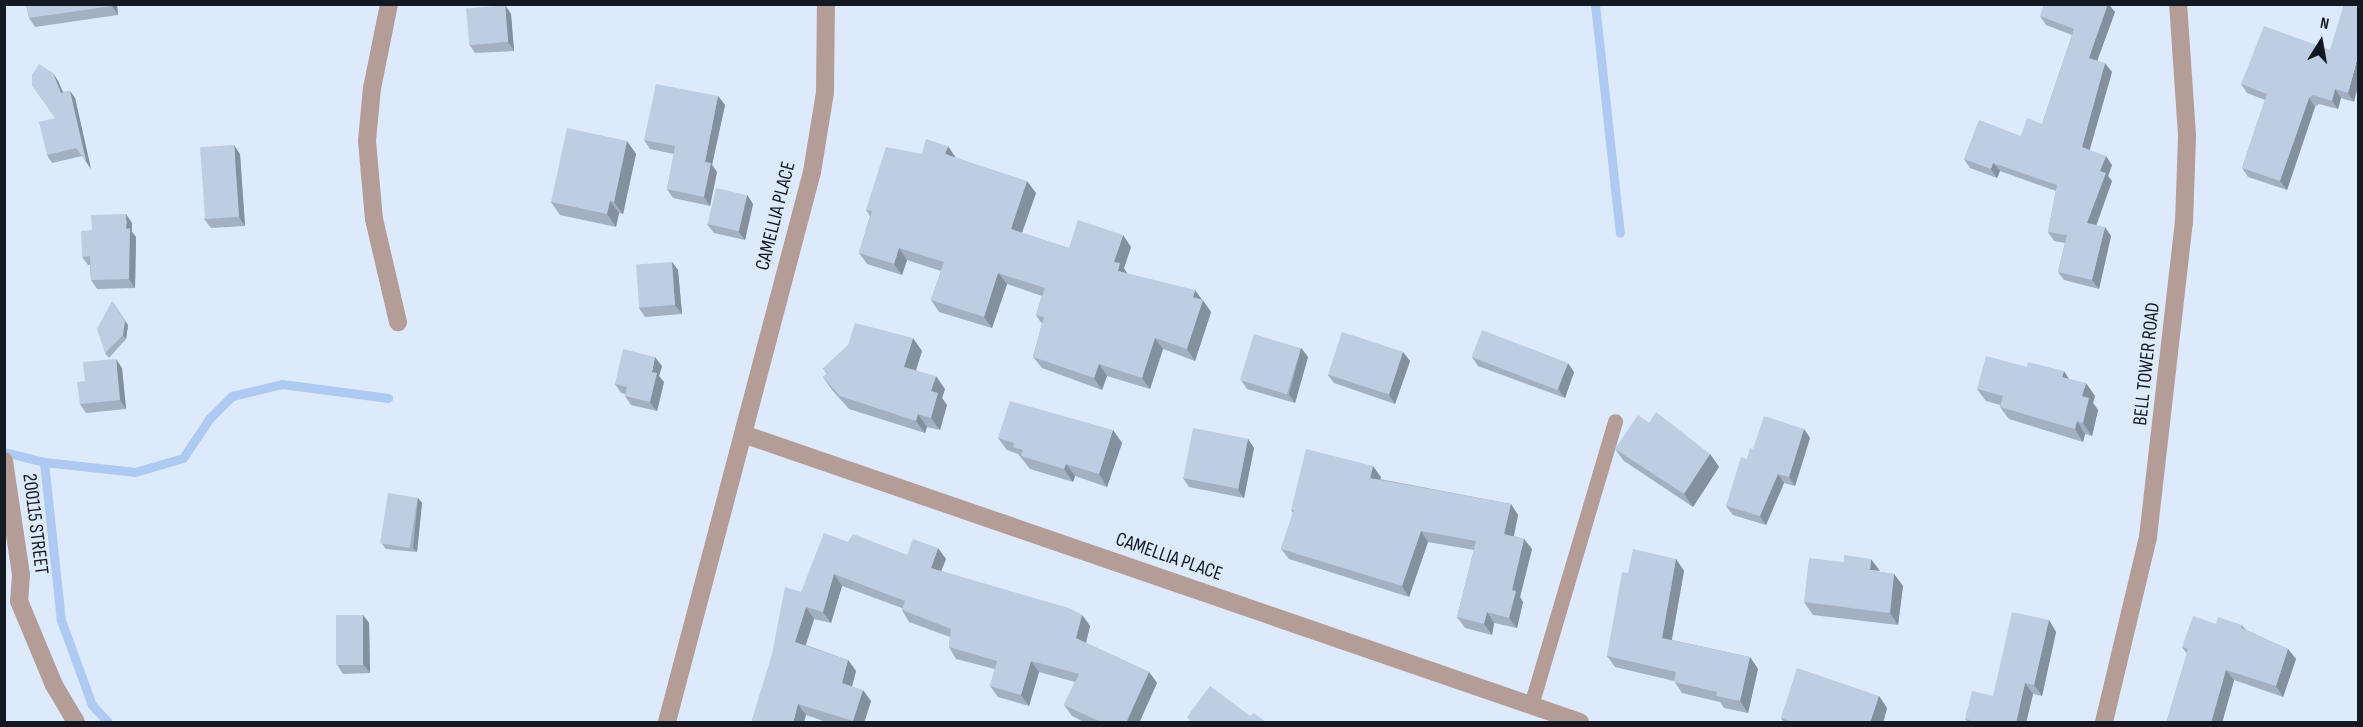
<!DOCTYPE html>
<html>
<head>
<meta charset="utf-8">
<style>
	body { margin:0 }
	#map { position:relative; width:2363px; height:727px; overflow:hidden; background:#ddeafb; font-family:"Sofia Sans Condensed",sans-serif }
	div>[style] { position:absolute }
	[style*='--x'] { left:calc(var(--x)*1px); top:calc(var(--y)*1px); width:calc(var(--w)*1px); rotate:calc(var(--a)*1deg) }
	.stream>* { height:9px; margin:-4.5px; padding:0 4.5px; transform-origin:4.5px; border-radius:4.5px; background:#accaf2 }
	.lane>* { height:15px; margin:-7.5px; padding:0 7.5px; transform-origin:7.5px; border-radius:7.5px; background:#b49c97 }
	.street>* { height:18px; margin:-9px; padding:0 9px; transform-origin:9px; border-radius:9px; background:#b49c97 }
	.wall>* { inset:0; background:#a3b0c2 }
	.shaded-wall>* { inset:0; background:#84909e }
	.building>* { inset:0; background:#bdcde2; transform-origin:0 0 }
	span { translate:-50% -50%; white-space:nowrap; text-align:center; line-height:1.15; -webkit-text-stroke:4.5px #ddeafb; paint-order:stroke }
	.street-label { font-size:20px; color:#131920 }
	.frame { position:absolute; inset:0; border:6px solid #131920; pointer-events:none }
	.north { position:absolute; left:2291px; top:12px; width:60px; height:60px; -webkit-text-stroke:4px #ddeafb; paint-order:stroke; rotate:11deg; font-size:16px; font-weight:700; line-height:24px; text-align:center; color:#131920 }
	.north::after { content:''; display:block; margin:auto; width:21px; height:27px; background:#131920; clip-path:polygon(50% 0,100% 100%,50% 72%,0 100%) }
</style>
</head>
<body>
<div id="map">
	<div class="stream">
		<div style="--x:1595;--y:4;--w:230;--a:83.8"></div>
		<div style="--x:4;--y:452;--w:41;--a:14"></div>
		<div style="--x:44;--y:462;--w:92;--a:6.3"></div>
		<div style="--x:135;--y:472;--w:50;--a:-16.3"></div>
		<div style="--x:183;--y:458;--w:47;--a:-56.3"></div>
		<div style="--x:209;--y:419;--w:33;--a:-45"></div>
		<div style="--x:232;--y:396;--w:51;--a:-13.5"></div>
		<div style="--x:282;--y:384;--w:107;--a:7.5"></div>
		<div style="--x:44;--y:462;--w:159;--a:83.9"></div>
		<div style="--x:61;--y:620;--w:90;--a:70"></div>
		<div style="--x:92;--y:705;--w:23;--a:47"></div>
	</div>
	<div class="lane">
		<div style="--x:1531;--y:705;--w:296;--a:-73.5"></div>
	</div>
	<div class="street">
		<div style="--x:389;--y:4;--w:86;--a:101.4"></div>
		<div style="--x:372;--y:88;--w:53;--a:95.4"></div>
		<div style="--x:367;--y:141;--w:78;--a:84.9"></div>
		<div style="--x:374;--y:219;--w:106;--a:76.9"></div>
		<div style="--x:743;--y:434;--w:885;--a:18.99"></div>
		<div style="--x:4;--y:461;--w:115;--a:81.5"></div>
		<div style="--x:21;--y:575;--w:26;--a:94"></div>
		<div style="--x:19;--y:601;--w:91;--a:67.4"></div>
		<div style="--x:54;--y:685;--w:43;--a:59.3"></div>
		<div style="--x:667;--y:722;--w:569;--a:-75.23"></div>
		<div style="--x:812;--y:172;--w:80;--a:-80.7"></div>
		<div style="--x:825;--y:93;--w:89;--a:-89.4"></div>
		<div style="--x:2104;--y:722;--w:190;--a:-76.6"></div>
		<div style="--x:2148;--y:537;--w:316;--a:-83.5"></div>
		<div style="--x:2184;--y:223;--w:88;--a:-88"></div>
		<div style="--x:2187;--y:135;--w:131;--a:-93.9"></div>
	</div>
	<div class="wall">
		<div style="clip-path:polygon(26px 4px,117px 4px,118px 15px,35px 27px,29px 18px)"></div>
		<div style="clip-path:polygon(2110px 6px,2115px 12px,2097px 60px,2112px 72px,2089px 150px,2112px 165px,2108px 176px,2112px 181px,2096px 225px,2111px 236px,2099px 289px,2064px 280px,2058px 272px,2065px 243px,2054px 241px,2048px 232px,2056px 191px,2000px 171px,1997px 178px,1970px 168px,1964px 159px,2021px 136px,2042px 124px,2072px 35px,2046px 25px,2040px 16px)"></div>
		<div style="clip-path:polygon(511px 14px,514px 51px,475px 53px,469px 44px)"></div>
		<div style="clip-path:polygon(2330px 50px,2354px 102px,2341px 98px,2338px 109px,2319px 104px,2315px 107px,2287px 190px,2248px 177px,2242px 168px,2265px 100px,2247px 93px,2241px 84px)"></div>
		<div style="clip-path:polygon(53px 73px,58px 81px,63px 92px,70px 91px,75px 98px,91px 169px,82px 156px,52px 163px,47px 155px,55px 118px)"></div>
		<div style="clip-path:polygon(718px 96px,725px 105px,712px 165px,717px 172px,710px 206px,673px 198px,667px 189px,674px 154px,650px 149px,644px 140px)"></div>
		<div style="clip-path:polygon(627px 141px,636px 154px,623px 214px,619px 213px,616px 227px,560px 215px,551px 202px)"></div>
		<div style="clip-path:polygon(240px 154px,245px 226px,211px 228px,204px 219px)"></div>
		<div style="clip-path:polygon(922px 154px,955px 157px,1036px 193px,1022px 233px,1069px 248px,1131px 247px,1124px 268px,1127px 274px,1203px 300px,1211px 312px,1195px 361px,1163px 349px,1150px 389px,1107px 376px,1102px 390px,1042px 368px,1033px 357px,1042px 324px,1036px 315px,1042px 296px,1007px 284px,992px 328px,939px 312px,931px 300px,941px 271px,907px 260px,902px 275px,867px 264px,859px 253px,870px 216px,866px 210px)"></div>
		<div style="clip-path:polygon(747px 195px,753px 204px,745px 240px,714px 233px,707px 224px)"></div>
		<div style="clip-path:polygon(132px 223px,132px 232px,136px 237px,135px 288px,97px 289px,91px 280px,90px 265px,88px 265px,82px 257px,92px 230px)"></div>
		<div style="clip-path:polygon(672px 262px,678px 270px,682px 314px,645px 317px,639px 308px)"></div>
		<div style="clip-path:polygon(128px 325px,126px 339px,109px 358px,105px 353px)"></div>
		<div style="clip-path:polygon(1301px 348px,1308px 357px,1295px 403px,1247px 389px,1241px 380px)"></div>
		<div style="clip-path:polygon(922px 351px,916px 370px,945px 389px,942px 398px,947px 405px,940px 430px,927px 427px,925px 433px,849px 409px,832px 390px,823px 377px,827px 374px,823px 368px)"></div>
		<div style="clip-path:polygon(1403px 352px,1410px 361px,1395px 404px,1334px 383px,1328px 375px)"></div>
		<div style="clip-path:polygon(1472px 357px,1574px 372px,1565px 398px,1478px 366px)"></div>
		<div style="clip-path:polygon(662px 366px,659px 376px,664px 382px,657px 411px,631px 405px,625px 396px,625px 394px,621px 393px,615px 384px)"></div>
		<div style="clip-path:polygon(122px 368px,126px 409px,86px 413px,80px 404px,85px 381px)"></div>
		<div style="clip-path:polygon(2068px 378px,2095px 396px,2093px 403px,2098px 410px,2092px 436px,2085px 434px,2083px 442px,2009px 419px,2000px 407px,2000px 405px,1986px 401px,1977px 389px)"></div>
		<div style="clip-path:polygon(1649px 423px,1710px 454px,1719px 467px,1693px 507px,1624px 461px,1615px 449px)"></div>
		<div style="clip-path:polygon(1804px 429px,1810px 438px,1795px 486px,1784px 483px,1766px 525px,1733px 515px,1726px 506px,1753px 449px)"></div>
		<div style="clip-path:polygon(1113px 430px,1122px 443px,1107px 487px,1075px 476px,1073px 482px,1030px 469px,1018px 454px,1007px 450px,998px 438px)"></div>
		<div style="clip-path:polygon(1248px 439px,1254px 448px,1244px 498px,1189px 487px,1183px 478px)"></div>
		<div style="clip-path:polygon(1381px 477px,1380px 479px,1511px 504px,1518px 515px,1514px 536px,1524px 539px,1532px 549px,1520px 597px,1523px 602px,1517px 628px,1494px 623px,1492px 635px,1465px 628px,1457px 617px,1474px 550px,1428px 542px,1409px 597px,1289px 559px,1281px 549px,1293px 513px,1291px 510px)"></div>
		<div style="clip-path:polygon(418px 498px,422px 503px,417px 552px,386px 549px,382px 544px)"></div>
		<div style="clip-path:polygon(848px 542px,907px 555px,946px 559px,941px 571px,1082px 615px,1090px 626px,1086px 643px,1149px 672px,1157px 683px,1139px 723px,1086px 723px,1072px 716px,1064px 705px,1075px 682px,1039px 672px,1029px 706px,998px 697px,990px 686px,995px 669px,956px 659px,949px 647px,950px 637px,909px 622px,902px 610px,902px 608px,842px 586px,831px 623px,814px 619px,806px 645px,848px 660px,856px 671px,852px 686px,871px 701px,864px 723px,829px 723px,806px 715px,751px 723px,801px 592px)"></div>
		<div style="clip-path:polygon(1676px 559px,1684px 571px,1672px 640px,1750px 657px,1758px 669px,1748px 713px,1724px 708px,1720px 702px,1682px 693px,1674px 681px,1615px 667px,1607px 656px,1628px 573px)"></div>
		<div style="clip-path:polygon(1880px 572px,1894px 574px,1903px 586px,1898px 625px,1813px 615px,1804px 602px)"></div>
		<div style="clip-path:polygon(363px 615px,369px 623px,370px 673px,343px 674px,337px 665px)"></div>
		<div style="clip-path:polygon(2049px 620px,2056px 632px,2042px 696px,2033px 694px,2026px 723px,1968px 723px,1965px 719px,1993px 696px)"></div>
		<div style="clip-path:polygon(2216px 624px,2242px 625px,2246px 630px,2288px 649px,2296px 659px,2283px 697px,2234px 680px,2222px 723px,2169px 723px,2167px 720px,2187px 654px,2182px 647px)"></div>
		<div style="clip-path:polygon(1879px 696px,1887px 708px,1883px 723px,1784px 723px,1781px 718px)"></div>
	</div>
	<div class="shaded-wall">
		<div style="clip-path:polygon(112px 4px,117px 4px,118px 15px,112px 6px)"></div>
		<div style="clip-path:polygon(2104px 4px,2110px 4px,2110px 6px,2115px 12px,2095px 67px,2089px 58px)"></div>
		<div style="clip-path:polygon(505px 5px,511px 14px,514px 51px,508px 42px)"></div>
		<div style="clip-path:polygon(2358px 56px,2358px 86px,2354px 102px,2348px 93px)"></div>
		<div style="clip-path:polygon(2105px 63px,2112px 72px,2088px 156px,2082px 147px)"></div>
		<div style="clip-path:polygon(53px 73px,58px 81px,66px 100px,61px 93px)"></div>
		<div style="clip-path:polygon(2335px 89px,2341px 98px,2338px 109px,2332px 101px)"></div>
		<div style="clip-path:polygon(70px 91px,75px 98px,91px 169px,86px 161px)"></div>
		<div style="clip-path:polygon(718px 96px,725px 105px,712px 165px,717px 172px,710px 206px,704px 197px,705px 162px)"></div>
		<div style="clip-path:polygon(2309px 98px,2315px 107px,2287px 190px,2280px 181px)"></div>
		<div style="clip-path:polygon(627px 141px,636px 154px,623px 214px,614px 202px)"></div>
		<div style="clip-path:polygon(234px 145px,240px 154px,245px 226px,239px 217px)"></div>
		<div style="clip-path:polygon(948px 146px,956px 158px,945px 154px)"></div>
		<div style="clip-path:polygon(2106px 156px,2112px 165px,2108px 176px,2112px 181px,2094px 232px,2087px 223px,2100px 171px)"></div>
		<div style="clip-path:polygon(1993px 163px,2000px 171px,1997px 178px,1991px 169px)"></div>
		<div style="clip-path:polygon(1027px 181px,1036px 193px,1019px 241px,1011px 229px)"></div>
		<div style="clip-path:polygon(747px 195px,753px 204px,745px 240px,738px 231px)"></div>
		<div style="clip-path:polygon(610px 201px,619px 213px,616px 227px,607px 214px)"></div>
		<div style="clip-path:polygon(126px 214px,132px 223px,132px 232px,136px 237px,135px 288px,129px 279px)"></div>
		<div style="clip-path:polygon(2105px 227px,2111px 236px,2099px 289px,2092px 280px)"></div>
		<div style="clip-path:polygon(1123px 235px,1131px 247px,1124px 268px,1128px 275px,1118px 271px,1114px 262px)"></div>
		<div style="clip-path:polygon(899px 248px,907px 260px,902px 275px,894px 264px)"></div>
		<div style="clip-path:polygon(672px 262px,678px 270px,682px 314px,675px 305px)"></div>
		<div style="clip-path:polygon(998px 273px,1007px 284px,992px 328px,984px 317px)"></div>
		<div style="clip-path:polygon(1195px 290px,1211px 312px,1195px 361px,1187px 349px,1193px 297px)"></div>
		<div style="clip-path:polygon(112px 301px,128px 325px,126px 339px,123px 335px)"></div>
		<div style="clip-path:polygon(913px 338px,922px 351px,913px 379px,904px 367px)"></div>
		<div style="clip-path:polygon(1155px 338px,1163px 349px,1150px 389px,1142px 378px)"></div>
		<div style="clip-path:polygon(1301px 348px,1308px 357px,1295px 403px,1289px 394px)"></div>
		<div style="clip-path:polygon(1403px 352px,1410px 361px,1395px 404px,1389px 395px)"></div>
		<div style="clip-path:polygon(655px 357px,662px 366px,659px 376px,664px 382px,657px 411px,650px 402px,652px 372px)"></div>
		<div style="clip-path:polygon(116px 359px,122px 368px,126px 409px,120px 400px)"></div>
		<div style="clip-path:polygon(1568px 363px,1574px 372px,1565px 398px,1558px 389px)"></div>
		<div style="clip-path:polygon(1099px 364px,1107px 376px,1102px 390px,1094px 378px)"></div>
		<div style="clip-path:polygon(2064px 371px,2072px 384px,2062px 377px)"></div>
		<div style="clip-path:polygon(936px 376px,945px 389px,942px 398px,947px 405px,940px 430px,931px 418px,931px 391px)"></div>
		<div style="clip-path:polygon(2086px 383px,2095px 396px,2093px 403px,2098px 410px,2092px 436px,2083px 423px,2082px 396px)"></div>
		<div style="clip-path:polygon(918px 414px,927px 427px,925px 433px,916px 421px)"></div>
		<div style="clip-path:polygon(2077px 421px,2085px 434px,2083px 442px,2075px 429px)"></div>
		<div style="clip-path:polygon(1804px 429px,1810px 438px,1795px 486px,1789px 477px)"></div>
		<div style="clip-path:polygon(1113px 430px,1122px 443px,1107px 487px,1099px 474px)"></div>
		<div style="clip-path:polygon(1248px 439px,1254px 448px,1244px 498px,1238px 490px)"></div>
		<div style="clip-path:polygon(1710px 454px,1719px 467px,1693px 507px,1684px 494px)"></div>
		<div style="clip-path:polygon(1066px 464px,1075px 476px,1073px 482px,1064px 469px)"></div>
		<div style="clip-path:polygon(1373px 466px,1381px 477px,1378px 488px,1370px 478px)"></div>
		<div style="clip-path:polygon(1778px 474px,1784px 483px,1766px 525px,1760px 516px)"></div>
		<div style="clip-path:polygon(418px 498px,422px 503px,417px 552px,413px 548px)"></div>
		<div style="clip-path:polygon(1511px 504px,1518px 515px,1512px 544px,1504px 534px)"></div>
		<div style="clip-path:polygon(1421px 531px,1428px 542px,1409px 597px,1402px 586px)"></div>
		<div style="clip-path:polygon(1524px 539px,1532px 549px,1520px 597px,1523px 602px,1517px 628px,1509px 618px,1512px 590px)"></div>
		<div style="clip-path:polygon(938px 548px,946px 559px,938px 579px,931px 568px)"></div>
		<div style="clip-path:polygon(1676px 559px,1684px 571px,1670px 649px,1662px 638px)"></div>
		<div style="clip-path:polygon(1871px 559px,1880px 571px,1870px 570px)"></div>
		<div style="clip-path:polygon(834px 574px,842px 586px,831px 623px,823px 612px)"></div>
		<div style="clip-path:polygon(1894px 574px,1903px 586px,1898px 625px,1890px 613px)"></div>
		<div style="clip-path:polygon(806px 607px,814px 619px,803px 653px,795px 642px)"></div>
		<div style="clip-path:polygon(1487px 612px,1494px 623px,1492px 635px,1484px 624px)"></div>
		<div style="clip-path:polygon(363px 615px,369px 623px,370px 673px,363px 664px)"></div>
		<div style="clip-path:polygon(1082px 615px,1090px 626px,1084px 650px,1076px 638px)"></div>
		<div style="clip-path:polygon(2049px 620px,2056px 632px,2042px 696px,2034px 685px)"></div>
		<div style="clip-path:polygon(2288px 649px,2296px 659px,2283px 697px,2276px 686px)"></div>
		<div style="clip-path:polygon(1750px 657px,1758px 669px,1748px 713px,1740px 701px)"></div>
		<div style="clip-path:polygon(848px 660px,856px 671px,850px 694px,842px 683px)"></div>
		<div style="clip-path:polygon(1031px 661px,1039px 672px,1029px 706px,1021px 695px)"></div>
		<div style="clip-path:polygon(2226px 670px,2234px 680px,2222px 723px,2211px 723px)"></div>
		<div style="clip-path:polygon(1149px 672px,1157px 683px,1139px 723px,1126px 723px)"></div>
		<div style="clip-path:polygon(2025px 683px,2033px 694px,2026px 723px,2016px 723px)"></div>
		<div style="clip-path:polygon(863px 690px,871px 701px,864px 723px,854px 723px,853px 721px)"></div>
		<div style="clip-path:polygon(1879px 696px,1887px 708px,1883px 723px,1870px 723px)"></div>
		<div style="clip-path:polygon(798px 704px,806px 715px,804px 723px,793px 723px)"></div>
	</div>
	<div class="building">
		<div style="clip-path:polygon(26px 4px,112px 4px,112px 6px,29px 18px)"></div>
		<div style="clip-path:polygon(2044px 4px,2108px 4px,2089px 58px,2105px 63px,2082px 147px,2106px 156px,2100px 171px,2106px 173px,2087px 223px,2105px 227px,2092px 280px,2058px 272px,2067px 235px,2048px 232px,2057px 185px,1993px 163px,1991px 169px,1964px 159px,1979px 120px,2021px 136px,2027px 118px,2042px 124px,2074px 29px,2040px 16px)"></div>
		<div style="clip-path:polygon(2344px 4px,2358px 4px,2358px 56px,2348px 93px,2335px 89px,2332px 101px,2313px 95px,2309px 98px,2280px 181px,2242px 168px,2267px 94px,2241px 84px,2264px 26px,2330px 50px)"></div>
		<div style="left:505px;top:5px;width:37px;height:39px;rotate:85deg"></div>
		<div style="clip-path:polygon(39px 64px,53px 73px,61px 93px,70px 91px,86px 161px,76px 148px,47px 155px,39px 122px,55px 118px,32px 86px,32px 75px)"></div>
		<div style="clip-path:polygon(656px 84px,718px 96px,705px 162px,711px 163px,704px 197px,667px 189px,675px 146px,644px 140px)"></div>
		<div style="clip-path:polygon(567px 128px,627px 141px,614px 202px,610px 201px,607px 214px,551px 202px)"></div>
		<div style="clip-path:polygon(926px 139px,948px 146px,945px 154px,1027px 181px,1011px 229px,1069px 248px,1078px 220px,1123px 235px,1114px 262px,1120px 263px,1118px 271px,1195px 290px,1193px 297px,1203px 300px,1187px 349px,1155px 338px,1142px 378px,1099px 364px,1094px 378px,1033px 357px,1044px 317px,1036px 315px,1045px 288px,998px 273px,984px 317px,931px 300px,944px 262px,899px 248px,894px 264px,859px 253px,872px 211px,866px 210px,886px 147px,922px 154px)"></div>
		<div style="left:234px;top:145px;width:72px;height:34px;rotate:86deg"></div>
		<div style="left:716px;top:188px;width:32px;height:37px;rotate:13deg"></div>
		<div style="clip-path:polygon(126px 214px,126px 229px,130px 228px,129px 279px,91px 280px,90px 256px,82px 257px,81px 231px,92px 230px,91px 215px)"></div>
		<div style="left:672px;top:262px;width:43px;height:36px;rotate:86deg"></div>
		<div style="clip-path:polygon(112px 301px,125px 321px,123px 335px,105px 353px,97px 329px)"></div>
		<div style="clip-path:polygon(855px 323px,913px 338px,904px 367px,936px 376px,931px 391px,938px 393px,931px 418px,918px 414px,916px 421px,840px 396px,823px 377px,828px 373px,823px 368px,848px 345px)"></div>
		<div style="left:1482px;top:330px;width:92px;height:29px;rotate:21deg"></div>
		<div style="left:1342px;top:332px;width:64px;height:45px;rotate:18deg"></div>
		<div style="left:1254px;top:334px;width:49px;height:48px;rotate:17deg"></div>
		<div style="clip-path:polygon(623px 349px,655px 357px,652px 372px,657px 373px,650px 402px,625px 396px,627px 387px,615px 384px)"></div>
		<div style="clip-path:polygon(1986px 356px,2027px 367px,2028px 362px,2064px 371px,2062px 377px,2086px 383px,2082px 396px,2089px 398px,2083px 423px,2077px 421px,2075px 429px,2000px 407px,2003px 396px,1977px 389px)"></div>
		<div style="clip-path:polygon(116px 359px,120px 400px,80px 404px,77px 382px,85px 381px,83px 362px)"></div>
		<div style="clip-path:polygon(1010px 401px,1113px 430px,1099px 474px,1066px 464px,1064px 469px,1021px 456px,1023px 450px,1013px 447px,1014px 443px,998px 438px)"></div>
		<div style="clip-path:polygon(1656px 412px,1710px 454px,1684px 494px,1615px 449px,1638px 415px,1649px 423px)"></div>
		<div style="clip-path:polygon(1764px 416px,1804px 429px,1789px 477px,1778px 474px,1760px 516px,1726px 506px,1741px 457px,1747px 459px,1750px 448px,1753px 449px)"></div>
		<div style="left:1193px;top:428px;width:56px;height:51px;rotate:11deg"></div>
		<div style="clip-path:polygon(1306px 449px,1373px 466px,1370px 478px,1511px 504px,1504px 534px,1524px 539px,1512px 590px,1516px 591px,1509px 618px,1487px 612px,1484px 624px,1457px 617px,1476px 541px,1421px 531px,1402px 586px,1281px 549px,1294px 510px,1291px 510px)"></div>
		<div style="left:388px;top:493px;width:30px;height:51px;rotate:9deg"></div>
		<div style="clip-path:polygon(824px 533px,848px 542px,853px 534px,907px 555px,913px 539px,938px 548px,931px 568px,1069px 608px,1082px 615px,1076px 638px,1149px 672px,1126px 723px,1103px 723px,1064px 705px,1079px 674px,1031px 661px,1021px 695px,990px 686px,997px 661px,949px 647px,951px 629px,902px 610px,905px 601px,834px 574px,823px 612px,806px 607px,795px 642px,848px 660px,842px 683px,863px 690px,853px 721px,798px 704px,793px 723px,751px 723px,772px 654px,785px 587px,801px 592px)"></div>
		<div style="clip-path:polygon(1633px 549px,1676px 559px,1662px 638px,1750px 657px,1740px 701px,1716px 696px,1717px 692px,1674px 682px,1676px 672px,1607px 656px,1622px 572px,1628px 573px)"></div>
		<div style="clip-path:polygon(1844px 555px,1871px 559px,1870px 570px,1894px 574px,1890px 613px,1804px 602px,1809px 558px,1844px 562px)"></div>
		<div style="clip-path:polygon(2012px 612px,2049px 620px,2034px 685px,2025px 683px,2016px 723px,1970px 723px,1970px 720px,1965px 719px,1972px 691px,1993px 696px)"></div>
		<div style="left:336px;top:615px;width:27px;height:50px"></div>
		<div style="clip-path:polygon(2193px 616px,2216px 624px,2218px 617px,2242px 625px,2241px 628px,2288px 649px,2276px 686px,2226px 670px,2211px 723px,2173px 723px,2167px 720px,2188px 649px,2182px 647px)"></div>
		<div style="clip-path:polygon(1797px 668px,1879px 696px,1870px 723px,1794px 723px,1781px 718px)"></div>
		<div style="clip-path:polygon(1210px 686px,1250px 716px,1254px 713px,1267px 723px,1192px 723px,1187px 717px)"></div>
	</div>
	<div class="street-label">
		<span style="left:776px;top:216px;rotate:-76deg">CAMELLIA PLACE</span>
		<span style="left:2147px;top:364px;rotate:-84deg">BELL TOWER ROAD</span>
		<span style="left:35px;top:524px;rotate:83deg">200115 STREET</span>
		<span style="left:1169px;top:557px;rotate:19deg">CAMELLIA PLACE</span>
	</div>
	<div class="frame"></div>
	<div class="north">N</div>
</div>
</body>
</html>
